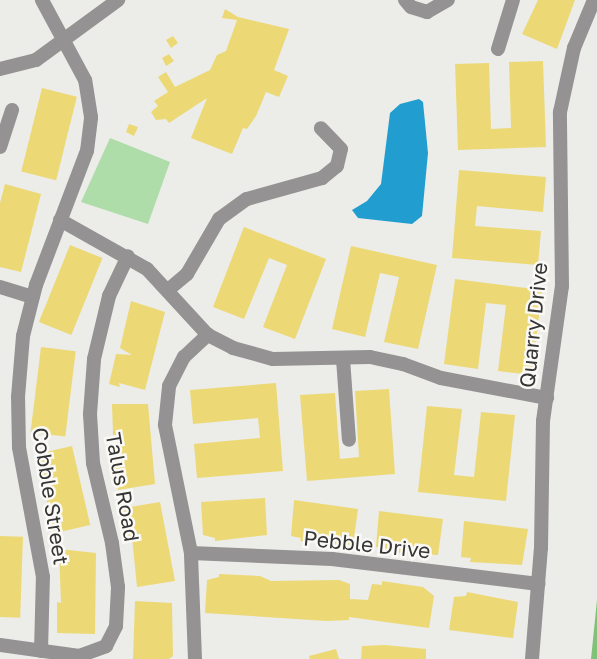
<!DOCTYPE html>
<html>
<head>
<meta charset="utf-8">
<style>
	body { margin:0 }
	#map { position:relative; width:597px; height:659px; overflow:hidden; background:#ecece9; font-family:"Golos Text",sans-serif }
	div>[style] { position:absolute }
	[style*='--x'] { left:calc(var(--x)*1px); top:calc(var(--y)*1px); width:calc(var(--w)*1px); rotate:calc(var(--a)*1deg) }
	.green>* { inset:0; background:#afdda9 }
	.forest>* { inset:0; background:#7fc278 }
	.water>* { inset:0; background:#219ecf }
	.building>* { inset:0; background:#ecd975; transform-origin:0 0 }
	.minor>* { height:14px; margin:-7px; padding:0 7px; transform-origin:7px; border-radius:7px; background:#949292 }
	span { translate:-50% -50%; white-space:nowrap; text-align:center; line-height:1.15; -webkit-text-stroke:5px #faf9f6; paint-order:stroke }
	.street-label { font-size:21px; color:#353534 }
</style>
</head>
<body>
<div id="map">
	<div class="green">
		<div style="clip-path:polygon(110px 138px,170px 162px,148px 224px,81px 202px)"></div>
	</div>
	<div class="forest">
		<div style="clip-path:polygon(597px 600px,597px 659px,591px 659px)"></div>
	</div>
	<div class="water">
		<div style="clip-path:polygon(419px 99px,423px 102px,428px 153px,422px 216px,412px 224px,358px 218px,352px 210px,367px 201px,381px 184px,390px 113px,400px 104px)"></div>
	</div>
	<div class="building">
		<div style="clip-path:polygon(538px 0,575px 0,557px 49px,522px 34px)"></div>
		<div style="clip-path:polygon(225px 9px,238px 17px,289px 29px,274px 70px,288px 76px,279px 97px,266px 92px,256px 116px,247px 129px,243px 128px,232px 154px,191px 138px,207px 98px,169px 123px,166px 119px,156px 120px,151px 112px,158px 106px,154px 101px,168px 92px,158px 77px,166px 72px,175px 87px,210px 70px,217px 55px,226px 51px,237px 20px,222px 18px)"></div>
		<div style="clip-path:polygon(173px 36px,178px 43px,171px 48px,166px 40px)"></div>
		<div style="clip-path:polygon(169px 54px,174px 61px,166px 66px,162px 58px)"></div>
		<div style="clip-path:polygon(543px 61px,546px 147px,458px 150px,455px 64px,489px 63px,491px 129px,511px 128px,509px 62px)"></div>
		<div style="left:42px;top:88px;width:36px;height:86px;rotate:14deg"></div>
		<div style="clip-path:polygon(129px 124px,138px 127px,134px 136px,126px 132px)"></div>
		<div style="clip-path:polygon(459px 170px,546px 177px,543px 212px,477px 206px,475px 226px,541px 231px,538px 265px,452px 258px)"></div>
		<div style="clip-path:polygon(5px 184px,41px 194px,21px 272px,0 267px,0 203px)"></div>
		<div style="clip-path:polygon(244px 227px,326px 259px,295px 339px,263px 327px,287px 265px,269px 258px,244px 319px,213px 307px)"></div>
		<div style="left:70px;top:245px;width:35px;height:83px;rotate:22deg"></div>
		<div style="clip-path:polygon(351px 246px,437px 265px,418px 349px,384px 342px,399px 277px,380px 273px,365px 337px,332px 329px)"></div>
		<div style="clip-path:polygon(455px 279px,542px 290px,532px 375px,498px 371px,506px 305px,486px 303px,478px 369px,444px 364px)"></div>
		<div style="clip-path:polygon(131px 301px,165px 312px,145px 390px,119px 383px,120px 387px,109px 384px,116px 354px,132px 355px,120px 348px)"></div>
		<div style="left:41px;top:347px;width:35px;height:86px;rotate:7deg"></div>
		<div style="clip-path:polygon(276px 383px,283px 471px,197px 478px,194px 444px,260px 438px,258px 418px,193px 424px,190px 390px)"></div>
		<div style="clip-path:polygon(389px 389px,395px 474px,307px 481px,300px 395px,335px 393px,340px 459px,359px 457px,355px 391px)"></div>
		<div style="clip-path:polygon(112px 404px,148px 404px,155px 484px,118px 490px,114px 456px,118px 456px,117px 437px,122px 435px,113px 435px)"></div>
		<div style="clip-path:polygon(427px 406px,462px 409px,454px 475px,474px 477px,481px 412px,515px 415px,506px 501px,418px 492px)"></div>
		<div style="left:72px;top:446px;width:81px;height:37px;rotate:77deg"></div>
		<div style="clip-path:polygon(265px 498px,267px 535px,215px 541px,215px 538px,203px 535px,201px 502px)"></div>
		<div style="clip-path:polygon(294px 500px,358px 509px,353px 545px,300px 541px,301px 538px,291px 536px)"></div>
		<div style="clip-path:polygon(160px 502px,175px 581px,137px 587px,132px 537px,129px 537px,124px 508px)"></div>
		<div style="clip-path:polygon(379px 511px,443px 519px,438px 555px,386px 552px,386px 548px,376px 547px)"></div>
		<div style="clip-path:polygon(464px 521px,528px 529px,522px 565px,470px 562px,471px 558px,461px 557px)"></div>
		<div style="left:0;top:536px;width:23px;height:81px;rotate:2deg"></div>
		<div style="clip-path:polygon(59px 549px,96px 553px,95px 634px,57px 633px,57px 602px,61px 603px)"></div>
		<div style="clip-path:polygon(219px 574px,260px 576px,271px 581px,339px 580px,350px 584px,350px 599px,368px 600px,372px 584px,382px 585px,382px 581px,423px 587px,434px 596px,429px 628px,349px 617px,349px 620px,326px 621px,205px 613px,207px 580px,219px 577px)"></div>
		<div style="clip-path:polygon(467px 592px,518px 602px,513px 638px,449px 630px,454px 597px,466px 596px)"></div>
		<div style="clip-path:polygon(135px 601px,172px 603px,173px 656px,169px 659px,133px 659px)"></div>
		<div style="clip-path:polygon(385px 645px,426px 649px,426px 659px,361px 659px,362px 646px)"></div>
		<div style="clip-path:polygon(336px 649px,339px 659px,310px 659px,309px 656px)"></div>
	</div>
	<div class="minor">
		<div style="--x:405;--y:0;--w:9;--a:49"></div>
		<div style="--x:411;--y:7;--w:17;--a:17"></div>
		<div style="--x:427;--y:12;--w:24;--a:-30"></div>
		<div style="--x:498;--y:49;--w:51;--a:-73"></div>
		<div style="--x:0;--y:69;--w:37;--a:-14"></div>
		<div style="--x:36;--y:60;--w:102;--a:-36.2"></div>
		<div style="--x:0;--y:147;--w:39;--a:-72"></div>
		<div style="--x:60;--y:220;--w:100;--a:29.4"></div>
		<div style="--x:147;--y:269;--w:90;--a:47.3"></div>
		<div style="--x:208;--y:335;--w:28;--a:27"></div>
		<div style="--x:233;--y:348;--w:41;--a:15.4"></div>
		<div style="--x:273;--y:359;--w:97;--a:-1.2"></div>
		<div style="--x:370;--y:357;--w:34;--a:12"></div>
		<div style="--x:403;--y:364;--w:40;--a:20.2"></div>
		<div style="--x:441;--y:378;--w:108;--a:10.7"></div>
		<div style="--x:0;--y:287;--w:34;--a:17"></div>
		<div style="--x:168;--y:290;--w:25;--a:-40"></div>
		<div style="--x:187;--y:274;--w:64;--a:-59.8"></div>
		<div style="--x:219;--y:219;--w:34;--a:-36"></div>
		<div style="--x:247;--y:199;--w:78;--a:-15.6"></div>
		<div style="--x:322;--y:178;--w:19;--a:-39"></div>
		<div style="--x:337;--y:166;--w:17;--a:-77"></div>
		<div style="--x:341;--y:149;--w:29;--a:-134"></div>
		<div style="--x:343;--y:359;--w:81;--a:85.8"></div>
		<div style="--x:191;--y:553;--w:141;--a:2.4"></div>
		<div style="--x:332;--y:559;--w:208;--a:6.9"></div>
		<div style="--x:0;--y:645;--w:80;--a:7.9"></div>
		<div style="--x:79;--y:656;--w:29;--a:-20"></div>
		<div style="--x:106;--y:646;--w:22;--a:-63"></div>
		<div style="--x:116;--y:626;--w:39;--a:-87"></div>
		<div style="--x:118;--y:587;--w:44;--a:-97.8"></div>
		<div style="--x:112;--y:543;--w:82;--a:-103.4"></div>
		<div style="--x:93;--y:463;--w:49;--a:-93.5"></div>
		<div style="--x:90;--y:414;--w:55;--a:-85.8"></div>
		<div style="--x:94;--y:359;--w:65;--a:-76.6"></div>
		<div style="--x:109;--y:296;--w:44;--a:-64.6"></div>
		<div style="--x:41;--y:651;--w:74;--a:-88.5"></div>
		<div style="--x:43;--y:577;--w:132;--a:-100.5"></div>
		<div style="--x:19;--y:447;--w:50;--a:-91.1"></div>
		<div style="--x:18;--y:397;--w:61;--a:-85.3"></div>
		<div style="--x:23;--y:336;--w:53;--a:-75.7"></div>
		<div style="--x:36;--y:285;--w:143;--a:-69.2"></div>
		<div style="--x:87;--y:151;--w:34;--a:-83"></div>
		<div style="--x:91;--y:117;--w:37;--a:-99"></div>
		<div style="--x:85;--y:80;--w:91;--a:-118.3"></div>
		<div style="--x:195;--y:659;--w:106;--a:-92.2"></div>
		<div style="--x:191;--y:553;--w:131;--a:-101.5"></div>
		<div style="--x:165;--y:425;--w:39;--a:-84"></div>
		<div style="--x:169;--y:386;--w:33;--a:-63"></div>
		<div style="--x:184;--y:357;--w:33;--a:-43"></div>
		<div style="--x:532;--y:659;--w:111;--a:-85.4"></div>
		<div style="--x:541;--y:548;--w:127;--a:-89.1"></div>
		<div style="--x:543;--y:421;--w:136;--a:-82"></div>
		<div style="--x:562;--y:286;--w:174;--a:-90.7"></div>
		<div style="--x:560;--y:112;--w:66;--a:-77.7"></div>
		<div style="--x:574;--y:48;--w:52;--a:-67.4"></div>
	</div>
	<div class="street-label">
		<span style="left:533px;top:325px;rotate:-84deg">Quarry Drive</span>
		<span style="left:123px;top:487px;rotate:80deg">Talus Road</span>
		<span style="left:51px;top:496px;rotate:81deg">Cobble Street</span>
		<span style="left:367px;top:544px;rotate:6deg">Pebble Drive</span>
	</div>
</div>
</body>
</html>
